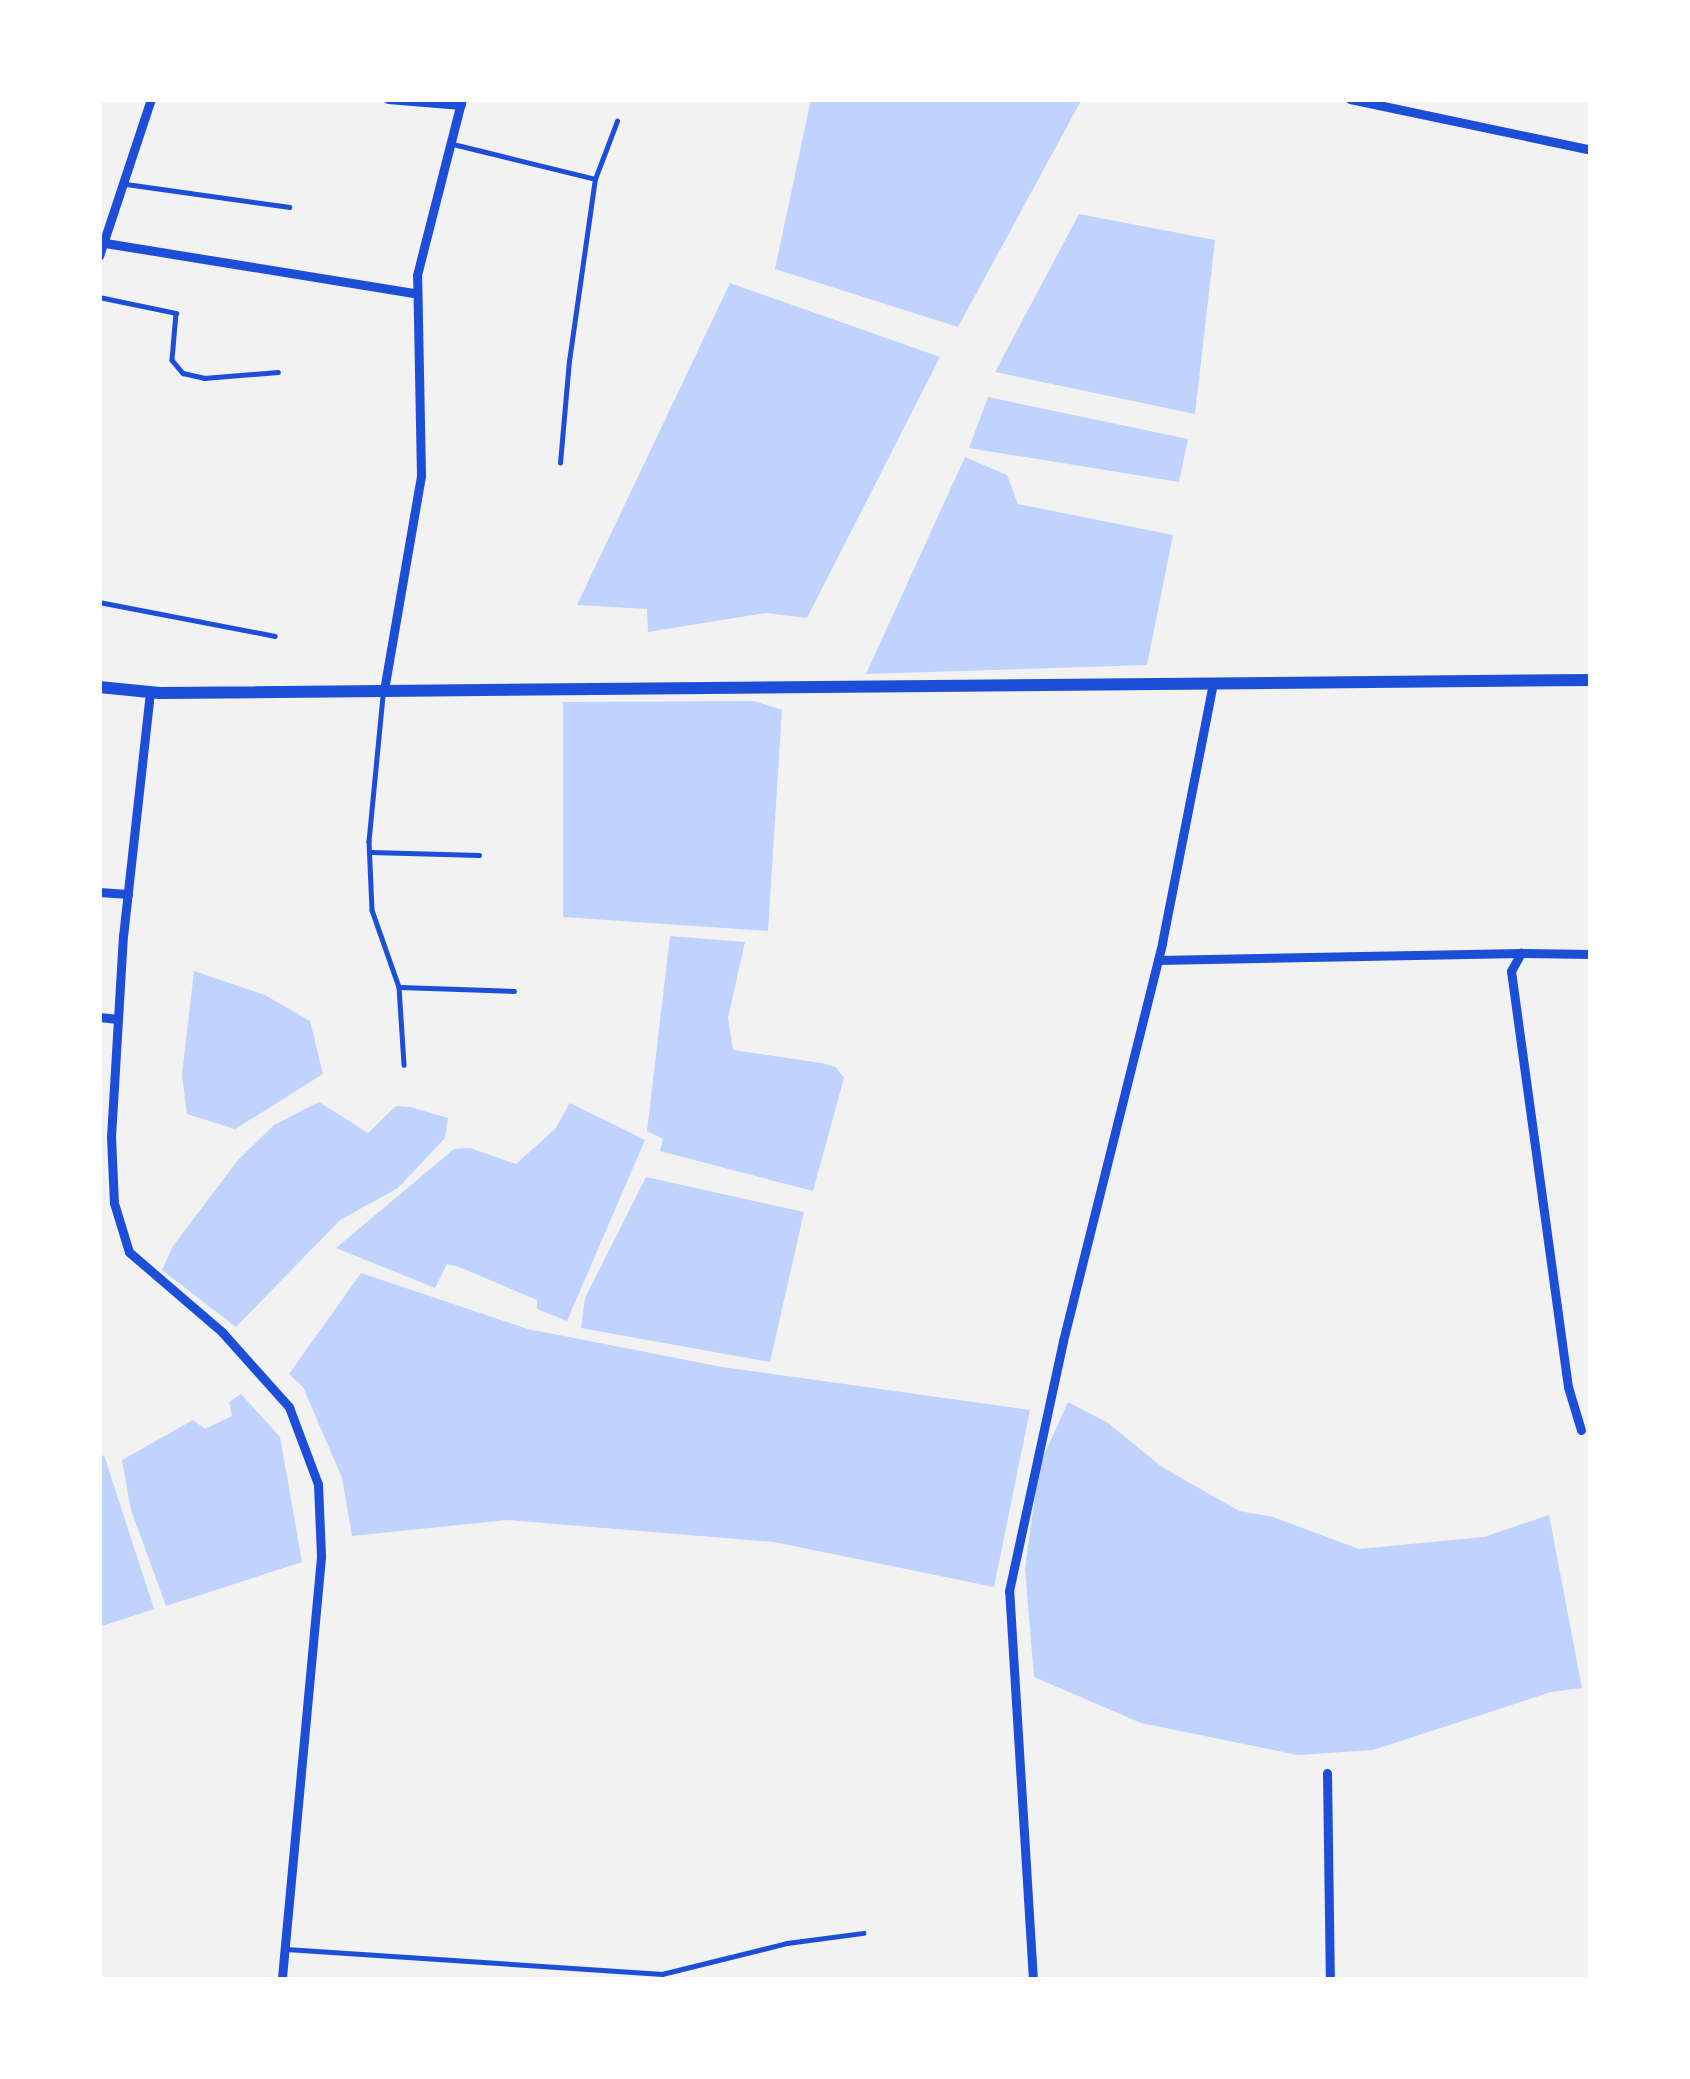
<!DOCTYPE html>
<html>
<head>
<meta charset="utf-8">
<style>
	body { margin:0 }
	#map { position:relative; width:1690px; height:2079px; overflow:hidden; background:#f2f2f2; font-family:Manrope,sans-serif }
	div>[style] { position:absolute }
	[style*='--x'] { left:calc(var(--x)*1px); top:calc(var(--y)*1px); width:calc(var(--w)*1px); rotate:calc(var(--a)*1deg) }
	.water>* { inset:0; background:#bfd3fe }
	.service>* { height:4.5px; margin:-2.25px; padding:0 2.25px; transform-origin:2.25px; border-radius:2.25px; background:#1d4ed8 }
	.minor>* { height:9px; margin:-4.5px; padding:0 4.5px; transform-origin:4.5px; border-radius:4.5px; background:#1d4ed8 }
	.tertiary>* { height:12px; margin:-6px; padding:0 6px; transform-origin:6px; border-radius:6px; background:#1d4ed8 }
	span { translate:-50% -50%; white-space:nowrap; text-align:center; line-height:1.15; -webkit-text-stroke:9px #fff; paint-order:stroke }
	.frame { position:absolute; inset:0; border:102px solid #fff; pointer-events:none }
</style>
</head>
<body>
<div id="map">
	<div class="water">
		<div style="clip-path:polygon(811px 99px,1082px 99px,958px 327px,775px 269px)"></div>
		<div style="clip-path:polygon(1079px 214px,1215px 240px,1195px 414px,995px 372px)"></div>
		<div style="clip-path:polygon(730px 283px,940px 357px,807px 618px,766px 613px,648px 632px,647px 609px,577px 605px)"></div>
		<div style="clip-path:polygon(988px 397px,1188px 439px,1179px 482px,969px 448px)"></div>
		<div style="clip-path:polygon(965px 457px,1007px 475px,1018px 504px,1173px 535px,1147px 665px,866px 674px)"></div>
		<div style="clip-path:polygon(754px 701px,782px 710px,768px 931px,563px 917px,563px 702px)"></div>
		<div style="clip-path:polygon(670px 936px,745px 942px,728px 1018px,733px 1050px,821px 1063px,836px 1067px,844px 1078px,813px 1191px,660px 1151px,663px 1139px,647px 1131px)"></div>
		<div style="clip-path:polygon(194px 971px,265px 995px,310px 1021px,323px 1074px,235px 1129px,187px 1114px,182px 1075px)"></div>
		<div style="clip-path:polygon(319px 1102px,368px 1133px,396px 1106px,410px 1107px,448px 1118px,445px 1138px,398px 1188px,340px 1220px,236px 1327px,162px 1270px,173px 1246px,238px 1160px,274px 1125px)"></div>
		<div style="clip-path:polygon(570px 1103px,645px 1140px,567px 1321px,537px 1309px,537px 1300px,459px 1267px,447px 1264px,435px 1288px,336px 1248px,454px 1149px,470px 1148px,516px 1164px,555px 1129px)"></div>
		<div style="clip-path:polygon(646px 1177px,804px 1212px,770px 1362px,581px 1328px,585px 1298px)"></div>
		<div style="clip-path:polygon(361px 1273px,528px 1329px,722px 1367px,1030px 1410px,994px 1587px,774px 1542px,507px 1520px,352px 1536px,342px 1478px,303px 1387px,289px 1374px)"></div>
		<div style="clip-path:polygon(241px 1394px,280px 1437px,302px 1562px,166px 1606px,131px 1510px,122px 1460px,193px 1420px,205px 1429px,232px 1416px,229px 1402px)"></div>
		<div style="clip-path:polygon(1068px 1402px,1108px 1423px,1162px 1467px,1239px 1511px,1273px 1517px,1359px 1549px,1484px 1537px,1549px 1515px,1582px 1688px,1551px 1692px,1373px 1750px,1298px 1755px,1141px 1723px,1034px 1677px,1025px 1569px,1039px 1466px)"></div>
		<div style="clip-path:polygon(104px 1455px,154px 1609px,99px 1627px,99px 1458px)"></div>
	</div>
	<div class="service">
		<div style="--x:453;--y:144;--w:146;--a:13.8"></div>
		<div style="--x:126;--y:184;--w:165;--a:8"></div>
		<div style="--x:99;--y:297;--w:79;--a:11.7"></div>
		<div style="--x:176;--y:313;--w:47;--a:94.9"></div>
		<div style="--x:172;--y:360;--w:17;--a:50"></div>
		<div style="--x:183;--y:373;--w:22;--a:13"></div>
		<div style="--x:204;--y:378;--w:74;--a:-4.6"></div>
		<div style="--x:560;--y:463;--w:102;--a:-85"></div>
		<div style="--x:569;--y:361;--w:184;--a:-81.9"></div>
		<div style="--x:595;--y:179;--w:62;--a:-69.2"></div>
		<div style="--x:99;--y:602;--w:179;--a:10.9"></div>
		<div style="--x:383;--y:696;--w:146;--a:95.5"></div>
		<div style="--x:369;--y:841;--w:69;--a:87.5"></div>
		<div style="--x:372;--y:910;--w:82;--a:70.7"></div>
		<div style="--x:399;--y:987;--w:78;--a:86.3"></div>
		<div style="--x:371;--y:852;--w:108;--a:1.6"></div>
		<div style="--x:400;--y:987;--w:114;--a:2"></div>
		<div style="--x:286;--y:1949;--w:377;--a:3.8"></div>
		<div style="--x:662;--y:1974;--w:129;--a:-13.9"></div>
		<div style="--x:787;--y:1943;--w:77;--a:-7.5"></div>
	</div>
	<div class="minor">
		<div style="--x:388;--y:99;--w:73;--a:4.7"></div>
		<div style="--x:1350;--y:99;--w:246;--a:11.9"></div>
		<div style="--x:105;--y:243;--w:314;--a:9.2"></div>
		<div style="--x:99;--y:256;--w:165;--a:-71.7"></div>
		<div style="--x:384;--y:690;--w:217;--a:-80.2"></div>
		<div style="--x:421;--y:476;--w:201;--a:-91.1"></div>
		<div style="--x:417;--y:275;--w:182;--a:-75.7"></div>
		<div style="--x:150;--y:692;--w:244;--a:96.3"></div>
		<div style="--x:123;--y:935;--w:202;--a:93.4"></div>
		<div style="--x:111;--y:1137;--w:66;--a:87.4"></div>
		<div style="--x:114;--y:1203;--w:51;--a:73"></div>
		<div style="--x:129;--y:1252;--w:123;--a:40.7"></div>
		<div style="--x:222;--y:1332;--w:101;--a:48.2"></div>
		<div style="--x:289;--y:1407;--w:82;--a:69.4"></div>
		<div style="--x:318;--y:1484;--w:73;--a:87.6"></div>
		<div style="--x:321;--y:1557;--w:425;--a:95.3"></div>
		<div style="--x:99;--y:892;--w:29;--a:4"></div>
		<div style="--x:1158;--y:960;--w:363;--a:-1.1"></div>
		<div style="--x:99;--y:1017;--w:19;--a:6"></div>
		<div style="--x:1581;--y:1430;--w:45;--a:-106.8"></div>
		<div style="--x:1568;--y:1387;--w:420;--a:-97.8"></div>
		<div style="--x:1511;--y:971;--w:21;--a:-61"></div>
		<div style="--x:1521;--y:953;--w:70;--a:0.8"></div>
		<div style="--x:1327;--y:1773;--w:207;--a:89.2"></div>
		<div style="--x:1033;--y:1980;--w:390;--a:-93.5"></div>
		<div style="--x:1009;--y:1591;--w:256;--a:-77.8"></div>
		<div style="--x:1063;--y:1341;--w:410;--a:-76"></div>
		<div style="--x:1162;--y:943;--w:264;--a:-78.9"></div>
	</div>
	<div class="tertiary">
		<div style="--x:99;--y:687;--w:61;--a:5.6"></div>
		<div style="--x:160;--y:693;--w:1431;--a:-0.52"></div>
	</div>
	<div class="frame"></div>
</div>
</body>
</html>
